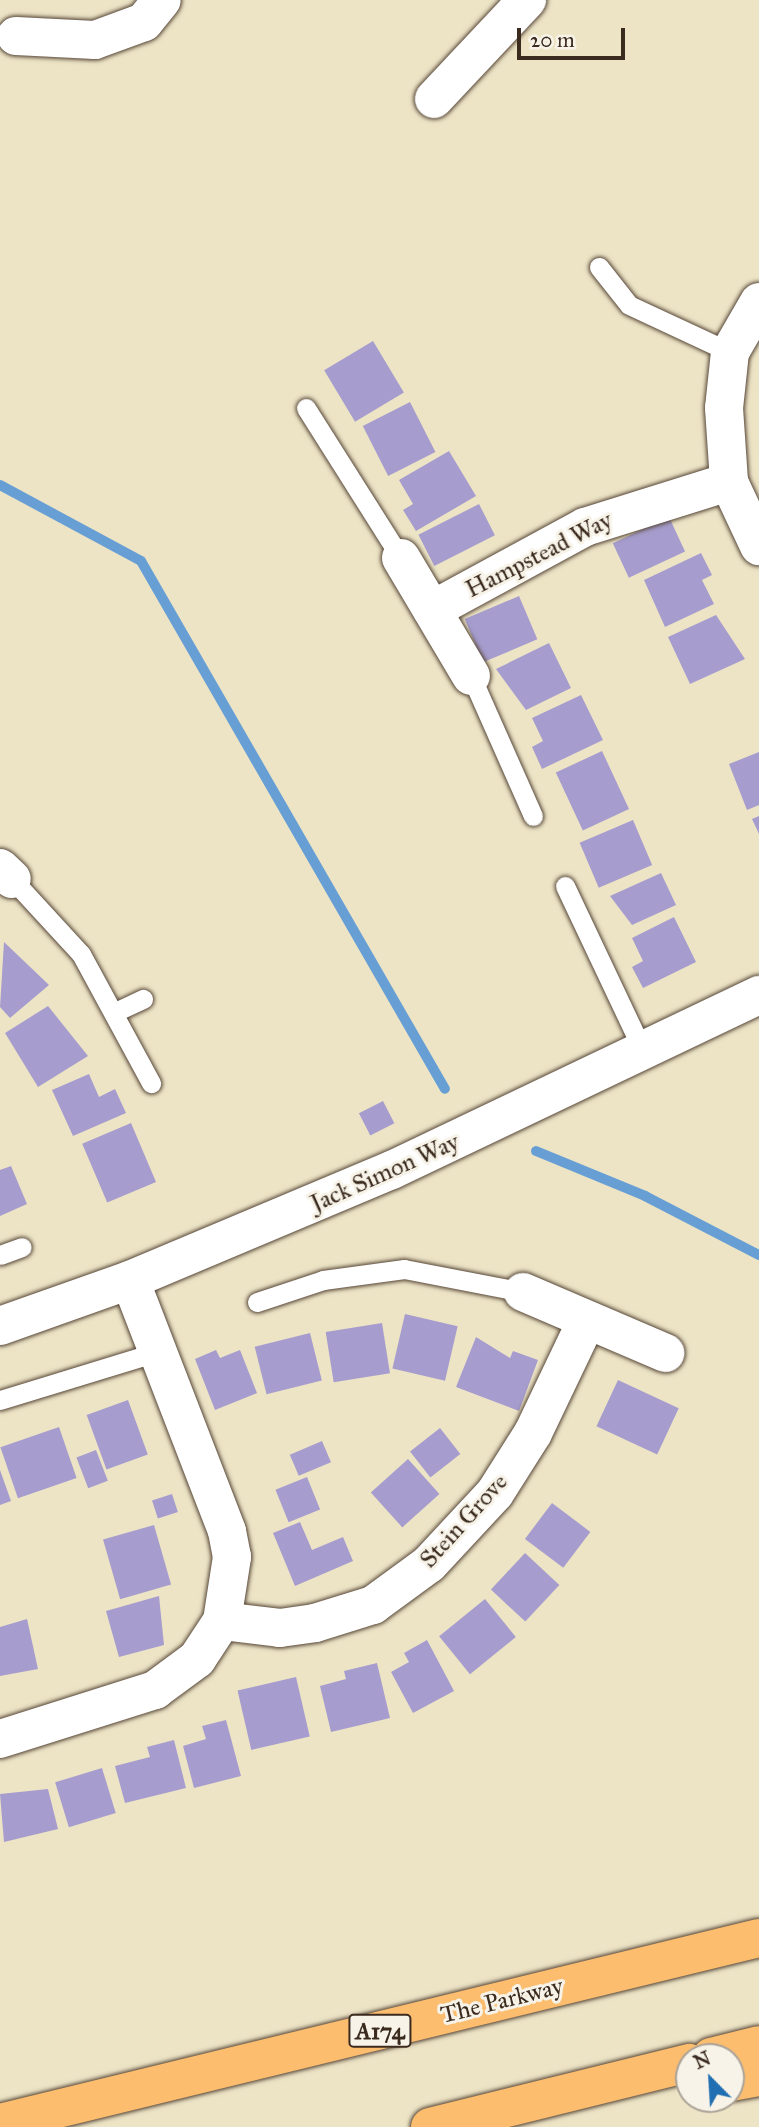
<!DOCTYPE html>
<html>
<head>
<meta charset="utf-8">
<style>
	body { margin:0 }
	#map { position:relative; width:759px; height:2127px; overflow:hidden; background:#ede4c6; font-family:"IM FELL Great Primer",serif }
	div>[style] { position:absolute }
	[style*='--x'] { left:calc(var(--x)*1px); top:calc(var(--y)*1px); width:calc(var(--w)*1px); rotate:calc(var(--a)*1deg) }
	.stream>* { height:10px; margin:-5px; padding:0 5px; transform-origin:5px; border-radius:5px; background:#679fd5 }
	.building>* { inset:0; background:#a69dce; transform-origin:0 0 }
	.roads { filter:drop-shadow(0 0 2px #564637) drop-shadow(0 0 2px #564637) }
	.lane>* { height:19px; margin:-9.5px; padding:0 9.5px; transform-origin:9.5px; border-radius:9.5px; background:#fff }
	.street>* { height:38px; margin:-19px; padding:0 19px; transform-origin:19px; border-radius:19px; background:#fff }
	.highway>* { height:38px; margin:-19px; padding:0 19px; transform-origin:19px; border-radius:19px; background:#fcbd6f }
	span { translate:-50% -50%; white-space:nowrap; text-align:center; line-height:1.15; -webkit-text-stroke:6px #f7f3e8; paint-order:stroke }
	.shield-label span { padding:2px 5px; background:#f7f3e8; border:2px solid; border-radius:5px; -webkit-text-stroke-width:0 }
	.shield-label { font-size:23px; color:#3b2a1e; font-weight:700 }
	.street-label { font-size:24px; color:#3b2a1e }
	.north { position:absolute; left:675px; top:2043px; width:70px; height:70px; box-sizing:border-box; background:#f7f3e8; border:2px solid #aca397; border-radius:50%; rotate:336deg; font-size:19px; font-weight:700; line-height:28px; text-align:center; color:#3b2a1e }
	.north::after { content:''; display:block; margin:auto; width:24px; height:32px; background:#1f6fb2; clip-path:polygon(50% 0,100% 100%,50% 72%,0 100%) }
	.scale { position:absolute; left:517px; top:28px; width:108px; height:32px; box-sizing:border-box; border:4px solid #3b2a1e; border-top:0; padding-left:9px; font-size:21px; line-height:24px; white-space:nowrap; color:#3b2a1e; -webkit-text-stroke:5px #f7f3e8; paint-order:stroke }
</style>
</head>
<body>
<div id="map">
	<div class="stream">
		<div style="--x:0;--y:485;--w:160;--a:28.3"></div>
		<div style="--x:141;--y:561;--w:609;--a:60.07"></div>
		<div style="--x:536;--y:1151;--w:118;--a:22.4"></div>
		<div style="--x:645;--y:1196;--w:128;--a:27.4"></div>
	</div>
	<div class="building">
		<div style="left:373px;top:341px;width:60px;height:57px;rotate:59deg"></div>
		<div style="left:410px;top:402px;width:56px;height:53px;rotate:63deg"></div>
		<div style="clip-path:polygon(449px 451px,476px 496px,416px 531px,403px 510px,413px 504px,399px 480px)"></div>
		<div style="left:479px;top:504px;width:35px;height:68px;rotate:63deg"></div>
		<div style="left:669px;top:517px;width:38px;height:62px;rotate:65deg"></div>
		<div style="clip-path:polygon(701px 553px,712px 575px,702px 580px,714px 604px,665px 627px,644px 580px)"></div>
		<div style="left:519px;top:596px;width:47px;height:59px;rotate:67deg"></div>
		<div style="clip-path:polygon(716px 615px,745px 659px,690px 684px,668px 637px)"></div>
		<div style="clip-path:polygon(549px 643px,571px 688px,526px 710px,496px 669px)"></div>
		<div style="clip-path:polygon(581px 695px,603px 740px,542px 769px,532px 747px,543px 741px,532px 718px)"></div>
		<div style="left:602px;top:751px;width:64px;height:51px;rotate:65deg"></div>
		<div style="clip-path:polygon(759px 752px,759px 805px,747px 810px,729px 764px)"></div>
		<div style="clip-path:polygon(759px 816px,759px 834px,752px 819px)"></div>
		<div style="left:633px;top:820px;width:49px;height:58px;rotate:67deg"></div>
		<div style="clip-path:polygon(661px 873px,676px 905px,632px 925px,610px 896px)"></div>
		<div style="clip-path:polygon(674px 917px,696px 962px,643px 988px,632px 967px,643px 961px,632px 938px)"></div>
		<div style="clip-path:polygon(4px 942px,49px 985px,10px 1018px,0 1007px)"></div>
		<div style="clip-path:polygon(48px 1006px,88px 1056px,38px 1087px,5px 1033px)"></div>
		<div style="clip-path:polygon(89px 1074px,99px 1097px,115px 1089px,126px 1113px,73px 1136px,52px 1090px)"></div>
		<div style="left:383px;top:1101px;width:25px;height:27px;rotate:63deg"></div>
		<div style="left:131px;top:1123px;width:64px;height:53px;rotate:67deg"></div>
		<div style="clip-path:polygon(11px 1166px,27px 1204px,0 1216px,0 1170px)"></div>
		<div style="left:405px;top:1314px;width:54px;height:56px;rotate:13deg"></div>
		<div style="left:382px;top:1323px;width:51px;height:57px;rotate:81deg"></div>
		<div style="left:310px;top:1333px;width:49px;height:57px;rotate:76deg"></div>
		<div style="clip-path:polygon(476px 1337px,510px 1358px,513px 1351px,538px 1360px,519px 1411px,456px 1387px)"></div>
		<div style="clip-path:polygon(216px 1350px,220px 1358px,240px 1350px,257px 1393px,215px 1410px,195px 1359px)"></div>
		<div style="left:618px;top:1380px;width:67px;height:51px;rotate:25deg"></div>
		<div style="left:128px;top:1400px;width:58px;height:44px;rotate:70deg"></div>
		<div style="left:59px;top:1427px;width:54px;height:62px;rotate:71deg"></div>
		<div style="left:440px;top:1428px;width:33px;height:38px;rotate:52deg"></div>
		<div style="left:322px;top:1441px;width:23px;height:35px;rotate:67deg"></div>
		<div style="left:96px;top:1450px;width:33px;height:21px;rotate:69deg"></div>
		<div style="left:408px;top:1459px;width:47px;height:50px;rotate:48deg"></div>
		<div style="clip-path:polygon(0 1470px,11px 1501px,0 1505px)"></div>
		<div style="left:307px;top:1477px;width:35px;height:34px;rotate:68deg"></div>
		<div style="left:172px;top:1494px;width:19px;height:21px;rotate:72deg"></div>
		<div style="left:552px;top:1503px;width:48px;height:45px;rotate:37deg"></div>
		<div style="clip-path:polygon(300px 1522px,312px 1550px,343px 1537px,353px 1561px,295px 1586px,273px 1533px)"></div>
		<div style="left:154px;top:1525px;width:62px;height:53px;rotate:74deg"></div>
		<div style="left:525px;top:1553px;width:47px;height:50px;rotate:43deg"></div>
		<div style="clip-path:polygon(159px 1596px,164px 1645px,119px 1657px,106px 1611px)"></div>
		<div style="left:485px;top:1599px;width:49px;height:59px;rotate:51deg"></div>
		<div style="clip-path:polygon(27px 1619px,38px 1669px,0 1676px,0 1627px)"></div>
		<div style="clip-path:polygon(427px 1640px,454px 1691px,413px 1713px,391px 1672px,409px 1662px,404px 1653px)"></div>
		<div style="clip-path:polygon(377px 1663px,390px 1718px,331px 1732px,320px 1686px,346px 1679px,344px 1671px)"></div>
		<div style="left:296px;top:1677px;width:61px;height:60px;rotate:77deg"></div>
		<div style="clip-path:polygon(226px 1720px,241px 1776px,194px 1788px,183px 1746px,206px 1739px,202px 1726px)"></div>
		<div style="clip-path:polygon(174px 1740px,186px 1788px,125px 1803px,115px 1766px,150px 1757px,147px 1747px)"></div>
		<div style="left:102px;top:1768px;width:47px;height:49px;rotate:73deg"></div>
		<div style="clip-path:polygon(48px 1789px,58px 1829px,4px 1842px,0 1794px)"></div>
	</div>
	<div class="roads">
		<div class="lane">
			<div style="--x:599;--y:267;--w:48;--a:51.7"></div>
			<div style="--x:629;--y:305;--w:111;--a:25"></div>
			<div style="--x:306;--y:408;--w:178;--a:57.7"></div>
			<div style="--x:471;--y:676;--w:153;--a:66.1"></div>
			<div style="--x:12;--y:879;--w:102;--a:47.4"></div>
			<div style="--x:81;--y:954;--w:147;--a:61.5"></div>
			<div style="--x:565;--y:886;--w:183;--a:64.7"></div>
			<div style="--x:115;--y:1012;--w:31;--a:-25"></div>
			<div style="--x:0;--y:1255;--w:23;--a:-20"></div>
			<div style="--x:257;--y:1302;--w:70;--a:-18.4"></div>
			<div style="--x:323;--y:1280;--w:82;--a:-7.7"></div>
			<div style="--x:404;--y:1269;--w:121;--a:10.9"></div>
			<div style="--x:0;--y:1400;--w:167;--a:-17"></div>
		</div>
		<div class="street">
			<div style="--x:16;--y:36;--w:79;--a:2.9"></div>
			<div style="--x:95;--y:40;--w:52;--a:-20.2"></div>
			<div style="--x:144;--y:22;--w:28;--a:-51"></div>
			<div style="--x:434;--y:99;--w:136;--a:-46.8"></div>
			<div style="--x:759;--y:302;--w:58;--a:120.1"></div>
			<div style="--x:730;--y:352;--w:56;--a:96.1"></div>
			<div style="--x:724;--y:408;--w:74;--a:86.1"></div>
			<div style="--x:729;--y:482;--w:71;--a:64.9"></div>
			<div style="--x:401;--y:558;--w:137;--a:59.3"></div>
			<div style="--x:432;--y:610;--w:174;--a:-28.5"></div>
			<div style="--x:585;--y:527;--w:151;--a:-17.4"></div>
			<div style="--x:0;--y:868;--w:16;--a:43"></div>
			<div style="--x:523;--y:1292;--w:155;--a:23.2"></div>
			<div style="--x:0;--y:1326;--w:138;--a:-19.5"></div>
			<div style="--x:130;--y:1280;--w:284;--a:-22.8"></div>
			<div style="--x:392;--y:1170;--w:407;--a:-25.5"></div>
			<div style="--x:222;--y:1621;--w:58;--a:6.9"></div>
			<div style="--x:280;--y:1628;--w:35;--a:-8"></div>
			<div style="--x:315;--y:1623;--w:61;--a:-17.2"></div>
			<div style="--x:373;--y:1605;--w:69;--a:-36.2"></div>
			<div style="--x:429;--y:1564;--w:97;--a:-47.1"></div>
			<div style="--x:495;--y:1493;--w:71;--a:-57.7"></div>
			<div style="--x:533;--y:1433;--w:125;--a:-64.5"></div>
			<div style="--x:0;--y:1739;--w:163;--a:-17.5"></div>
			<div style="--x:155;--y:1690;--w:52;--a:-36.4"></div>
			<div style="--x:197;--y:1659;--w:45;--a:-56.7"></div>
			<div style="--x:222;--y:1621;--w:65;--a:-81.1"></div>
			<div style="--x:232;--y:1557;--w:26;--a:-101"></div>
			<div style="--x:227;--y:1531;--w:269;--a:-111.1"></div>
		</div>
		<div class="highway">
			<div style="--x:711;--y:2057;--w:49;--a:-14"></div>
			<div style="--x:731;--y:2082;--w:28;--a:-10"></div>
			<div style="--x:0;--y:2123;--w:781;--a:-13.7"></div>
			<div style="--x:430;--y:2127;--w:267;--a:-13.9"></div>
		</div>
	</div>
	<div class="shield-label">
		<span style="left:380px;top:2031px">A174</span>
	</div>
	<div class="street-label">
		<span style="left:539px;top:555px;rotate:-27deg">Hampstead Way</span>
		<span style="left:385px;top:1173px;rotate:-24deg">Jack Simon Way</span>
		<span style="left:464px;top:1521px;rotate:-48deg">Stein Grove</span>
		<span style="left:502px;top:2001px;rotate:-14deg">The Parkway</span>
	</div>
	<div class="north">N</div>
	<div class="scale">20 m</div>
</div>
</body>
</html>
